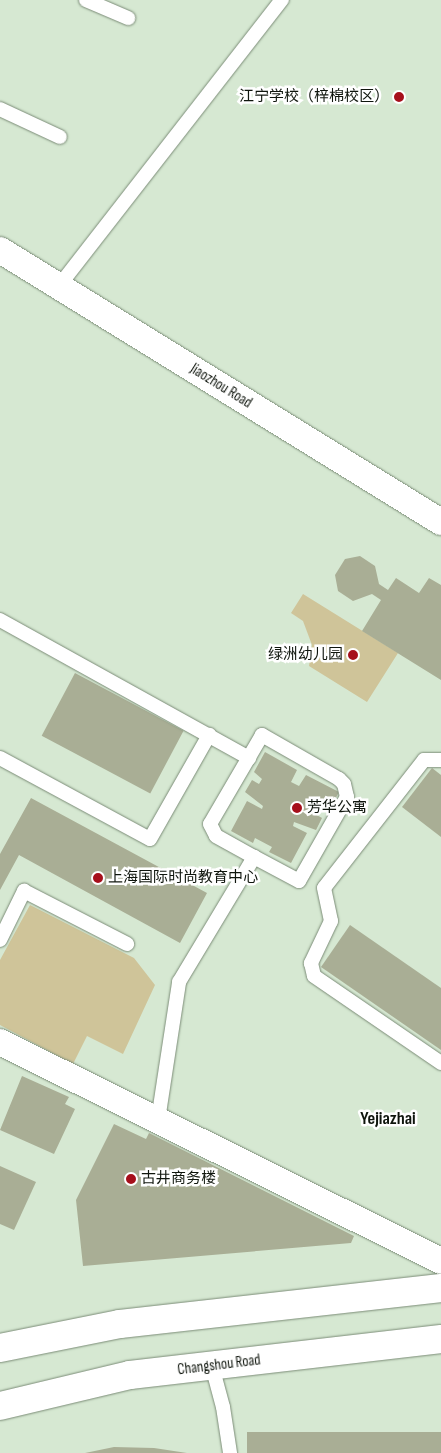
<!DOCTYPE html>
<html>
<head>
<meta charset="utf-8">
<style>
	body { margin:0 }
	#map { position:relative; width:441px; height:1453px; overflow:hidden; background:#d6e8d2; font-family:"Sofia Sans Condensed","Noto Sans SC",sans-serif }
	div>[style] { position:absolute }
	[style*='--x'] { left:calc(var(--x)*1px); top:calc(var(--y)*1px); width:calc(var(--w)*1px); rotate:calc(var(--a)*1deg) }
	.green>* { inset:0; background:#cfc499 }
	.building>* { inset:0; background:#a9ae95; transform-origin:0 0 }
	.roads { filter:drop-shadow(0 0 1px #7b8c77) drop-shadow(0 0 1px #7b8c77) }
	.lane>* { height:14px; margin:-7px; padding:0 7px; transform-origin:7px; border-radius:7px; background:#fff }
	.street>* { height:26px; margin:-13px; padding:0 13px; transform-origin:13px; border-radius:13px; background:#fff }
	.primary>* { height:28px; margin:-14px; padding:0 14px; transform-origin:14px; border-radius:14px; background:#fff }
	.dots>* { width:14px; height:14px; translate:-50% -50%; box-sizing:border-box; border:2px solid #fff; border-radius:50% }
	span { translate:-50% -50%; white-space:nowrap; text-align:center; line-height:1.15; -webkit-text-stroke:5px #fff; paint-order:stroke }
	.poi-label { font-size:15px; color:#0f150d }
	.right { translate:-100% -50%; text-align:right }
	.left { translate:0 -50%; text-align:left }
	.street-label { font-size:15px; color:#0f150d }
	.quarter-label { font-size:18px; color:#0f150d; font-weight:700 }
</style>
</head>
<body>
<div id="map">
	<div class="green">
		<div style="clip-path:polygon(303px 594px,398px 653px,367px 702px,309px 666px,312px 645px,303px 621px,291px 613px)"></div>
		<div style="clip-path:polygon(30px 905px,134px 958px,155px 985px,123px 1054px,87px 1036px,73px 1064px,0 1025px,0 960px)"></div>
	</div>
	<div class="building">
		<div style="clip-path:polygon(360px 556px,375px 566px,379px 584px,388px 590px,396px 578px,419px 593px,429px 578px,441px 585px,441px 680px,362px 631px,381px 600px,372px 594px,353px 601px,338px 591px,335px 575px,345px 559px)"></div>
		<div style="left:75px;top:673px;width:123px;height:71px;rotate:28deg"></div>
		<div style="clip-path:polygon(265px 752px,297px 770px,291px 782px,299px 786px,306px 775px,339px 792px,328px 812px,318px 809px,315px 814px,322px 818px,316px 830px,294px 822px,293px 826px,307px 833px,291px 863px,269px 852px,272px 847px,255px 838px,253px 843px,231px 831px,247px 801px,262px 809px,263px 806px,245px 792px,252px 780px,259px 784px,262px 779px,254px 772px)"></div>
		<div style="clip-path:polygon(432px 768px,441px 775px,441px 837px,402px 807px)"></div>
		<div style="clip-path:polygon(31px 798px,207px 893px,180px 943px,19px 855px,0 890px,0 854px)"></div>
		<div style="clip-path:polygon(350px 925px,441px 988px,441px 1050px,321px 967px)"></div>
		<div style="clip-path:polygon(22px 1076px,69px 1097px,65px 1104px,75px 1109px,54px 1154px,0 1130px)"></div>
		<div style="clip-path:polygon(114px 1124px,146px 1139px,149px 1133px,354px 1236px,351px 1243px,83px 1266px,76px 1200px)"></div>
		<div style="clip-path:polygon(0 1166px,36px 1182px,14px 1230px,0 1224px)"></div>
		<div style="left:247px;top:1432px;width:194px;height:21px"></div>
		<div style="clip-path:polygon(114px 1447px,154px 1448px,187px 1453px,85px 1453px)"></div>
	</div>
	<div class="roads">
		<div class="lane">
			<div style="--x:86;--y:0;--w:46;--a:23.2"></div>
			<div style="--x:0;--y:109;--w:66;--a:25"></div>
			<div style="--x:59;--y:286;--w:363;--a:-52.1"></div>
			<div style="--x:0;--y:620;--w:285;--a:29"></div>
			<div style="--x:0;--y:758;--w:170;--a:28.4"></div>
			<div style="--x:150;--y:839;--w:120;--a:-60.4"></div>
			<div style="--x:441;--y:760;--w:17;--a:180"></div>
			<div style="--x:424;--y:760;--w:162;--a:128"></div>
			<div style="--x:324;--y:888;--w:34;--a:78"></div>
			<div style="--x:331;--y:921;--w:47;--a:115.5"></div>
			<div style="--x:311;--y:963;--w:13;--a:77"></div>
			<div style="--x:314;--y:976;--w:154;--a:34.4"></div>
			<div style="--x:0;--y:940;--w:55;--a:-63.9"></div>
			<div style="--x:24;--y:891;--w:116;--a:27.2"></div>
			<div style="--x:158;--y:1120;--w:140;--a:-81.3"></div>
			<div style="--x:179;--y:982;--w:146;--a:-59"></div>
			<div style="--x:254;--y:857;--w:51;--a:28.1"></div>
			<div style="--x:299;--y:881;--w:97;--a:-60.3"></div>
			<div style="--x:347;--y:797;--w:13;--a:-103"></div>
			<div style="--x:344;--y:784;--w:7;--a:-135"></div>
			<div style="--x:339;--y:779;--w:89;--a:-150.3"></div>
			<div style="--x:262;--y:735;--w:103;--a:120.3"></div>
			<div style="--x:210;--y:824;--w:13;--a:63"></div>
			<div style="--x:216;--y:836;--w:43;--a:28.9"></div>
			<div style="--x:212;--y:1366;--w:42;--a:75"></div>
			<div style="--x:223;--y:1407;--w:47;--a:81.3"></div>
		</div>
		<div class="street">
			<div style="--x:0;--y:250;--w:518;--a:31.67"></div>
			<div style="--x:0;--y:1042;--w:492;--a:26.4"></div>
		</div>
		<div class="primary">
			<div style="--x:0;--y:1348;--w:122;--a:-11.3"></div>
			<div style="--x:120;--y:1324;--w:323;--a:-6.4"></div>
			<div style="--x:0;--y:1406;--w:134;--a:-13.4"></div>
			<div style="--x:130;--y:1375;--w:313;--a:-6.6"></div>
		</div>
	</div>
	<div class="dots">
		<div style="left:399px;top:97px;background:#a60f1b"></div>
		<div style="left:353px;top:655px;background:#a60f1b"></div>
		<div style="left:297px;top:808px;background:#a60f1b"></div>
		<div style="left:98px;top:878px;background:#a60f1b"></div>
		<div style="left:131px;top:1179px;background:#a60f1b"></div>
	</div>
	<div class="poi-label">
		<span class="right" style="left:389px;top:97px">江宁学校（梓棉校区）</span>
		<span class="right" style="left:343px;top:655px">绿洲幼儿园</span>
		<span class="left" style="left:307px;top:808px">芳华公寓</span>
		<span class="left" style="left:108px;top:878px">上海国际时尚教育中心</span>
		<span class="left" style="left:141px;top:1179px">古井商务楼</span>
	</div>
	<div class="street-label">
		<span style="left:221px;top:386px;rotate:32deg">Jiaozhou Road</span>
		<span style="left:219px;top:1365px;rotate:-7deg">Changshou Road</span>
	</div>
	<div class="quarter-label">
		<span style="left:388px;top:1119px">Yejiazhai</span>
	</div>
</div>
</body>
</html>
